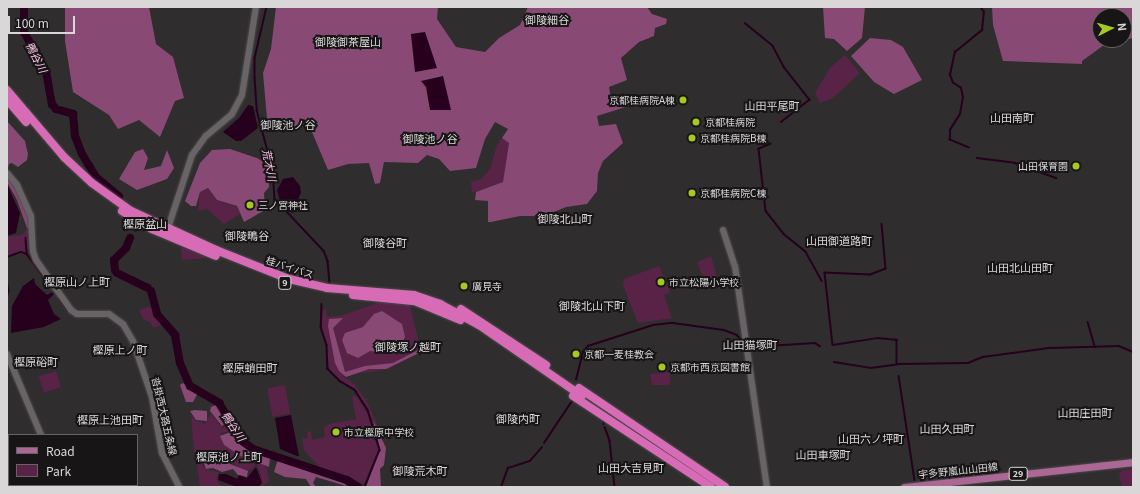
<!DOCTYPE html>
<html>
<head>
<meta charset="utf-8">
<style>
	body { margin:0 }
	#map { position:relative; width:1140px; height:494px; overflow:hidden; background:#302d2e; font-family:Georgia,"Noto Sans JP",serif }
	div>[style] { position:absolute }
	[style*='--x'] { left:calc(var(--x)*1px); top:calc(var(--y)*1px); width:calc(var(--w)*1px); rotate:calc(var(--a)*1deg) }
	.green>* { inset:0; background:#592348; transform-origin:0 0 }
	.forest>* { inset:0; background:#884974 }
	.water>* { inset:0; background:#26001c }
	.stream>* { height:1.5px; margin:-0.75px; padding:0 0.75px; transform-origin:0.75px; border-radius:0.75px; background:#26001c }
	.river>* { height:8px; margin:-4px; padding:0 4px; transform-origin:4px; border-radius:4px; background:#26001c }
	.highway-tunnel>* { height:8px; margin-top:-4px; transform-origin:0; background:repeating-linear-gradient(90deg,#494648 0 8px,transparent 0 12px) }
	.roads { filter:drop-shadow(0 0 1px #4e4b4d) drop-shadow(0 0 1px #4e4b4d) }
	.secondary>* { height:6px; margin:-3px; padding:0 3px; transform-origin:3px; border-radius:3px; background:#676366 }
	.primary>* { height:7px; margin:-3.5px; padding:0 3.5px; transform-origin:3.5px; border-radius:3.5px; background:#ab6895 }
	.highway>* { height:8px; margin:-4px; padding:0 4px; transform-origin:4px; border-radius:4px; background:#d86bb5 }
	.dots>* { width:11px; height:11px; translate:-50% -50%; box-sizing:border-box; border:2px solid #171516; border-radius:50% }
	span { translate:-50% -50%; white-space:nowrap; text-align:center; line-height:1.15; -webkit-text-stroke:4px #171516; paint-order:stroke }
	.shield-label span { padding:1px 3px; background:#171516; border:1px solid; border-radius:3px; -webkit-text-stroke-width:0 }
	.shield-label { font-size:9px; color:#d9d7d8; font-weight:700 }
	.poi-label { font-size:10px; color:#d9d7d8 }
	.right { translate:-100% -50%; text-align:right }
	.left { translate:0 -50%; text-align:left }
	.street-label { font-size:10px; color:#d9d7d8 }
	.neighbourhood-label { font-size:11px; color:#ddd9db }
	.water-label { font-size:11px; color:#f9c1e4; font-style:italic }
	.frame { position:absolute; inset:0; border:8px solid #d9d7d8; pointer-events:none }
	.legend { position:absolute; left:8px; top:434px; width:130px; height:52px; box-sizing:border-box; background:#171516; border:1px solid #656364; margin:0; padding:5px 7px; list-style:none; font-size:12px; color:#d9d7d8 }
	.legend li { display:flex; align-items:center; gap:8px; height:20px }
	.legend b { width:20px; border:1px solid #656364 }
	.north { position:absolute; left:1092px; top:8px; width:40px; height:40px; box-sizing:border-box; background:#171516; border:1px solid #656364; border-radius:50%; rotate:84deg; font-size:11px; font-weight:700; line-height:16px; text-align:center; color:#d9d7d8 }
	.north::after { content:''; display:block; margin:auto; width:14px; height:18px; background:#a7c81f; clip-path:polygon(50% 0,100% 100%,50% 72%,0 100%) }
	.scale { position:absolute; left:8px; top:16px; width:67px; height:18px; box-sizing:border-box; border:2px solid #d9d7d8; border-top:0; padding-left:5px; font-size:12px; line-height:14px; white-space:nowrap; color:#d9d7d8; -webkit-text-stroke:3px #171516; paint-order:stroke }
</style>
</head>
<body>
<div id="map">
	<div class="green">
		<div style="clip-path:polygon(845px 55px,860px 73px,833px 98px,820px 103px,815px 93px,830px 68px)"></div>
		<div style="clip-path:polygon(502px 138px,509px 142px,503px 182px,472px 193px,471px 182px,481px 179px,490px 169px,497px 145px)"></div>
		<div style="clip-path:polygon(208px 189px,216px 200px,237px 207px,240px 214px,224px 224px,207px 209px,198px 211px,200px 192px)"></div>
		<div style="clip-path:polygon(26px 230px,30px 230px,27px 256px,19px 253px,7px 258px,7px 237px,22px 235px)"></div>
		<div style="clip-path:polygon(181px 247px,205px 257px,206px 258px,182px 260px)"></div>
		<div style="clip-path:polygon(711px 256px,719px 284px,706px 285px,697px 262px)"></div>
		<div style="clip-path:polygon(659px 266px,670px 292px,664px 295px,672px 318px,638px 323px,623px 285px,624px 279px)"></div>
		<div style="clip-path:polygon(380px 302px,410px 305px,421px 352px,388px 369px,342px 376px,354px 384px,367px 402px,385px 443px,356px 389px,340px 381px,330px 370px,322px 327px,323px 311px,326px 309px,327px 317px,341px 316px)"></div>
		<div style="clip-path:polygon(147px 307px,155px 309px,162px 325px,153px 328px,150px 322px,143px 319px,139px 310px)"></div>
		<div style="left:56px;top:371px;width:17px;height:18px;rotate:73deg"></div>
		<div style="clip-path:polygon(670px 372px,670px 385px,652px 385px,650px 374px)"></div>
		<div style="left:285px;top:385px;width:29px;height:18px;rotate:80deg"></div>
		<div style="clip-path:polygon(352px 396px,357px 397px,368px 415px,378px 450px,364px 484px,320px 468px,304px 450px,302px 439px,308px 438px,307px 432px,311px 431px,312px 440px,325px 437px,324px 428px,329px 424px,356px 419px)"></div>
		<div style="clip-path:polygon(211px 414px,223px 428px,230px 423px,237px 435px,230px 431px,221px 433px,223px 445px,254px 463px,255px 466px,248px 471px,242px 470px,222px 454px,195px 463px,191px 415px,196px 421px,205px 424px)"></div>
		<div style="clip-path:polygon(260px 461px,267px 468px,269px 482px,261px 487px,263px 483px,259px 479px,261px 475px,256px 462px)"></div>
		<div style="clip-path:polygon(201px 463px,206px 470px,218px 472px,217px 481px,220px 485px,235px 487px,200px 487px,197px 464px)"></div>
		<div style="clip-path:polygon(1133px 469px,1133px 487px,1122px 487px,1119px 474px,1122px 470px)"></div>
	</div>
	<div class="forest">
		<div style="clip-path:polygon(65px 7px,149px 7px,156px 44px,173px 57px,184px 98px,175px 101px,160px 137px,139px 120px,118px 129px,109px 115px,73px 92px,65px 41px)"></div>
		<div style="clip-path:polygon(276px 7px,438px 7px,437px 19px,456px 47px,485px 52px,499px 38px,520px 25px,528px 7px,647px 7px,652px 14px,667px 19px,666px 24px,655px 28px,654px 36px,639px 42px,621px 58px,627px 80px,609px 87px,611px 100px,629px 100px,632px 105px,597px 116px,599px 126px,616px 124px,623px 143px,603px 161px,598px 173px,597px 191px,587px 204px,566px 207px,544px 216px,520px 216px,491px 222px,488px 222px,488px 201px,475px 200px,476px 192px,503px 182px,509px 143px,502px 138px,508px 129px,495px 122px,485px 139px,476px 168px,450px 171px,439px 159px,427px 155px,418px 163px,384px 162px,380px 183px,375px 184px,369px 163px,348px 164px,328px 170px,309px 125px,278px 131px,267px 119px,263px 73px,271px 49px)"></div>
		<div style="clip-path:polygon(823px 7px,865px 7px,862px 38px,847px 51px,834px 39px,825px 38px)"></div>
		<div style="clip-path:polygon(evenodd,992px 7px,1133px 7px,1133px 38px,1104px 45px,1082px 61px,1082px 64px,1003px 61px,993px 25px,992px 7px,1100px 16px,1124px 16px,1124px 40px,1100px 40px,1100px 16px)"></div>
		<div style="clip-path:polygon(870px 38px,891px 40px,903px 47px,922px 80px,894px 94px,874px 82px,851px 56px)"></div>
		<div style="clip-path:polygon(7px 121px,25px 141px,28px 154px,27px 160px,18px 167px,12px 163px,9px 164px,7px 172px)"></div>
		<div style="clip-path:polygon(143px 149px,148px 158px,144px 170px,161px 166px,167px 150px,174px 168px,167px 179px,137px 190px,119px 179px,135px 152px)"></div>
		<div style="clip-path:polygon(230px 149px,257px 158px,267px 164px,268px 169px,269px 187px,264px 193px,265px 210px,244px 222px,237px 206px,217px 200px,208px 188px,200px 192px,196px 206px,191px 206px,185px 201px,200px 163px,212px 150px)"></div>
		<div style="clip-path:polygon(8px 177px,16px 186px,30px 219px,30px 229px,27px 228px,17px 200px,7px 182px)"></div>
		<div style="clip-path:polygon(382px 311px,402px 324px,405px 337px,399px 348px,387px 353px,370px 351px,358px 358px,347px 353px,342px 340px,345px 333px,363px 327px,374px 314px)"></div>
		<div style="clip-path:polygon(343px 318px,333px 328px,345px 372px,365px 366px,393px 363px,418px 350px,419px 353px,386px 369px,369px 369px,346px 377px,339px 371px,335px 363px,328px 326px,329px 319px)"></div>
		<div style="clip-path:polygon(183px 383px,198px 393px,193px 402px,186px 402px,180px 385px)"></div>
		<div style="clip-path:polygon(216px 405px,229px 420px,222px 426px,210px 411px,211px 407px)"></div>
		<div style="clip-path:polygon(195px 410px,207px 411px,207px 421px,196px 420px,190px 411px)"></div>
		<div style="clip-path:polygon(373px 420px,386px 448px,384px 465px,380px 469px,381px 487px,366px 487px,380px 449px)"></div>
		<div style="clip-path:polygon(231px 432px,242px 446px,270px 458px,269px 467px,241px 456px,224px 445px,220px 436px)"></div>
		<div style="clip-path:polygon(221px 455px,230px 464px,248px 471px,247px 477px,238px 475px,233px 469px,222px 472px,213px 468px,206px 469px,203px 461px)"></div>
		<div style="clip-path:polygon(278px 459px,344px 481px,346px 486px,316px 477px,313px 483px,316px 487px,311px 487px,306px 479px,285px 477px,274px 472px)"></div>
	</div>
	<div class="water">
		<div style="clip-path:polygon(425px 32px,437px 68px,415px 72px,411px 34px)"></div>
		<div style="clip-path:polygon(443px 76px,451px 110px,430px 110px,426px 87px,421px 81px)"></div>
		<div style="clip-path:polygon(248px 105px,253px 106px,258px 128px,241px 141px,236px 141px,223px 132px,239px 118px)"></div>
		<div style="clip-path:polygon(293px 177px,300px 186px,301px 193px,298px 199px,302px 208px,292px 213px,280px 201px,277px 190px,283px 179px)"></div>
		<div style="clip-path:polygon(7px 184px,20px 213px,16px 233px,7px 236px)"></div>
		<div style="clip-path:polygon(34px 278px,35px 284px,47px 295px,52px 292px,54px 294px,48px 300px,54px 314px,61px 319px,44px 327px,11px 333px,12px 306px,23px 286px)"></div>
		<div style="clip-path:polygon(291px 415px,299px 456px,297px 456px,280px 449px,275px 418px)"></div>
		<div style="clip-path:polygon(256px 467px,262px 482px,259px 487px,237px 487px,218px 480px,219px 474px,226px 474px,237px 479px,239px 475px,247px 478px)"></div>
	</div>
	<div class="stream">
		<div style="--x:267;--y:7;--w:52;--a:103.2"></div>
		<div style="--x:255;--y:58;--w:20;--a:90"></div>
		<div style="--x:255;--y:78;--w:32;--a:86"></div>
		<div style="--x:257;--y:110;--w:62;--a:75.1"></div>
		<div style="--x:273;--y:170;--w:29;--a:86"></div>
		<div style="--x:275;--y:199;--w:71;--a:46.7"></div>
		<div style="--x:324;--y:251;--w:11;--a:68"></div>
		<div style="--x:328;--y:261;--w:21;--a:85"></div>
		<div style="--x:745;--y:23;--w:36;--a:39"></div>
		<div style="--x:773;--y:46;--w:24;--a:62"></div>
		<div style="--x:784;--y:67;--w:42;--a:51.8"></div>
		<div style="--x:810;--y:100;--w:36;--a:142"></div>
		<div style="--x:771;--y:144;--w:13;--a:157"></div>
		<div style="--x:759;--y:149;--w:62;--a:83.6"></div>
		<div style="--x:766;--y:211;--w:29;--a:52"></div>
		<div style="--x:784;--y:234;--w:28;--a:39"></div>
		<div style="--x:806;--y:252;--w:33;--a:61"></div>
		<div style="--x:969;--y:148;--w:21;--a:-157"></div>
		<div style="--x:950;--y:140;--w:10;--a:-90"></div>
		<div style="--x:950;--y:130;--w:19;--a:-58"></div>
		<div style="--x:960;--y:114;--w:17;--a:-80"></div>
		<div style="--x:963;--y:97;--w:9;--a:-103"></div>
		<div style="--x:961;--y:88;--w:9;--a:-148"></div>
		<div style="--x:953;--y:83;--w:9;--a:-111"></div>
		<div style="--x:950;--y:75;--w:24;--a:-78"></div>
		<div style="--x:955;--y:52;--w:35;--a:-39"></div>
		<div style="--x:982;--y:30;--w:18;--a:-84"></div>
		<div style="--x:984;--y:12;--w:6;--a:-129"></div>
		<div style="--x:977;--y:158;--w:38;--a:7"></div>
		<div style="--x:1015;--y:163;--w:44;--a:20.1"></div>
		<div style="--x:882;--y:224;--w:45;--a:84.9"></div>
		<div style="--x:886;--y:269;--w:17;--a:159"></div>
		<div style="--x:870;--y:275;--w:45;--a:-177.5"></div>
		<div style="--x:825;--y:273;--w:72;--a:83.7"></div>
		<div style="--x:833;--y:345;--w:46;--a:-8.8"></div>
		<div style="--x:878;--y:338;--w:19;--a:6"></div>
		<div style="--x:897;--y:340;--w:24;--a:90"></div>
		<div style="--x:26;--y:238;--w:16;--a:86"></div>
		<div style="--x:27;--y:254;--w:37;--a:54"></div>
		<div style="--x:7;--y:257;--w:15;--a:-20"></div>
		<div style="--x:21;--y:252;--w:6;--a:18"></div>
		<div style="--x:7;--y:280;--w:11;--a:80"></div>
		<div style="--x:9;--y:291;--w:6;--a:108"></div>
		<div style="--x:59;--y:298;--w:16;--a:55"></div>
		<div style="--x:322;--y:304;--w:23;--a:92"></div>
		<div style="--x:321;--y:327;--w:19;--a:72"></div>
		<div style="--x:327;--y:345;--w:24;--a:88"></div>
		<div style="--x:328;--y:369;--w:17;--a:45"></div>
		<div style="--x:340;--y:381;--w:17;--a:31"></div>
		<div style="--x:355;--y:390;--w:24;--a:57"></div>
		<div style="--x:368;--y:410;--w:42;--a:73.3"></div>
		<div style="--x:380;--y:450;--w:40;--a:112"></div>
		<div style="--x:7;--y:314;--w:17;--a:90"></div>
		<div style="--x:1088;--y:322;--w:26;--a:74"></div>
		<div style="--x:749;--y:347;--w:66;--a:-3.5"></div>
		<div style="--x:815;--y:343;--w:6;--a:31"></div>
		<div style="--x:834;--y:362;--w:37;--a:9"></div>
		<div style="--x:871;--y:368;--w:27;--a:-8"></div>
		<div style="--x:898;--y:364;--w:70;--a:-0.8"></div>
		<div style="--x:968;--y:363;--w:16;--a:-22"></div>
		<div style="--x:983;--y:357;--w:68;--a:-7.7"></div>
		<div style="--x:1050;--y:348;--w:69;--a:-1.7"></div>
		<div style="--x:1119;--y:346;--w:15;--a:23"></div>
		<div style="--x:899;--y:376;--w:105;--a:81.3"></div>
		<div style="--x:576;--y:380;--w:29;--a:-76"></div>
		<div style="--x:583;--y:352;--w:8;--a:-50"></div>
		<div style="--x:588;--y:346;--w:68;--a:-17.9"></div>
		<div style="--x:653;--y:325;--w:20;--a:-6"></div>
		<div style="--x:673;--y:323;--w:51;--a:7.8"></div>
		<div style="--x:724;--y:330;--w:14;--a:21"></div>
		<div style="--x:737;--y:335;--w:12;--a:48"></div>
		<div style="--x:604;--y:422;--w:2;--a:90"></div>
		<div style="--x:605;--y:427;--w:15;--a:70"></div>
		<div style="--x:610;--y:441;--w:46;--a:83.8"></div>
		<div style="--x:544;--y:443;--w:50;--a:-56.3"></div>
		<div style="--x:501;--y:487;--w:20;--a:-70"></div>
		<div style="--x:508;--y:468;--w:23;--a:-18"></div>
		<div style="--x:530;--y:461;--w:18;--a:-49"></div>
	</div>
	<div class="river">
		<div style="--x:24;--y:7;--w:25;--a:90"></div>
		<div style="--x:24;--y:32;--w:45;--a:60.6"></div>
		<div style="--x:46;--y:71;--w:34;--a:80"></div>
		<div style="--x:52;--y:104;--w:6;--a:51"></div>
		<div style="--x:56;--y:109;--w:18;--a:16"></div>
		<div style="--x:73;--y:114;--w:22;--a:85"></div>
		<div style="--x:75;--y:136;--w:19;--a:69"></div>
		<div style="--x:82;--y:154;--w:27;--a:59"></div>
		<div style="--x:96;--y:177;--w:30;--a:40"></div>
		<div style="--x:115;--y:270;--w:10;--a:-96"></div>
		<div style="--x:114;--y:260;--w:17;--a:-45"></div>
		<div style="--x:126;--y:248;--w:11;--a:-68"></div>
		<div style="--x:117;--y:273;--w:34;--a:26"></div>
		<div style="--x:151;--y:291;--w:24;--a:75"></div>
		<div style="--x:157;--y:314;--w:28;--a:49"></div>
		<div style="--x:175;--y:335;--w:28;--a:80"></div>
		<div style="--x:180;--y:363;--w:25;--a:67"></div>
		<div style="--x:190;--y:386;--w:34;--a:30"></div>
		<div style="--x:219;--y:403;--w:43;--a:59.3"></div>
		<div style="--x:241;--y:440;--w:15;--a:37"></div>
		<div style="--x:253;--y:449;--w:99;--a:18.3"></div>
		<div style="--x:347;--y:480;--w:13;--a:32"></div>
	</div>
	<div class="highway-tunnel">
		<div style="--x:582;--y:396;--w:92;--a:33.9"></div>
	</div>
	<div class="roads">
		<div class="secondary">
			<div style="--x:7;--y:173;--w:16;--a:50"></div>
			<div style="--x:17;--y:185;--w:34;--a:66"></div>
			<div style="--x:31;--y:216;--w:35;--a:87"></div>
			<div style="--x:33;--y:251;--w:9;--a:72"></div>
			<div style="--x:36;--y:260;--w:61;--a:55"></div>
			<div style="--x:71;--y:310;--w:7;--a:34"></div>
			<div style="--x:77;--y:314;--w:32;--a:0"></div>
			<div style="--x:109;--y:314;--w:17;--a:36"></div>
			<div style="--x:123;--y:324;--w:20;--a:60"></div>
			<div style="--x:133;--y:341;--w:59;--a:71.3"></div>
			<div style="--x:152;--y:397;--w:57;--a:79.9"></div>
			<div style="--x:162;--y:453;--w:38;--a:63"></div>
			<div style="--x:723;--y:230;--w:38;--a:72"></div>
			<div style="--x:735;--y:266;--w:223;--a:81.8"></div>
			<div style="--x:167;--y:231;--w:80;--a:-71.8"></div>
			<div style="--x:192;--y:155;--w:24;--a:-54"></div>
			<div style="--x:206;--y:136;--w:34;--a:-40"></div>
			<div style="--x:232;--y:114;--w:21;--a:-62"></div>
			<div style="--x:242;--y:95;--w:89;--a:-81"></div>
			<div style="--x:7;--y:354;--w:88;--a:67.2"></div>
			<div style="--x:60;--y:485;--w:2;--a:63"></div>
		</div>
		<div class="primary">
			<div style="--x:904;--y:487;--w:230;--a:-6.2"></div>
		</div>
		<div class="highway">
			<div style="--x:7;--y:90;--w:88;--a:49.6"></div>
			<div style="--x:64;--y:157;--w:38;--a:43"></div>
			<div style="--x:92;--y:183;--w:48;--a:35.7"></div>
			<div style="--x:131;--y:211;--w:94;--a:24.6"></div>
			<div style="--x:216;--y:250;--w:79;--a:21.7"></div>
			<div style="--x:289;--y:279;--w:39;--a:13"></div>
			<div style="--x:327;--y:288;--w:87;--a:4.6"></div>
			<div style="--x:414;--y:295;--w:28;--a:19"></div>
			<div style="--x:440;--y:304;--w:44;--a:28.3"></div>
			<div style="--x:479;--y:325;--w:125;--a:34.6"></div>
			<div style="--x:7;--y:100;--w:29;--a:49"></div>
			<div style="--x:122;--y:211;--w:35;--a:31"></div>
			<div style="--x:152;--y:229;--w:69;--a:22.9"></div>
			<div style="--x:353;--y:295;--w:70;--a:5.7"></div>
			<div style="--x:417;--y:302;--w:47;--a:22.7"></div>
			<div style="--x:461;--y:309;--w:102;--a:33.4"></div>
			<div style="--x:579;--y:388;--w:176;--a:34.1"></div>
			<div style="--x:573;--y:396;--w:165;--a:33.4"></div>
		</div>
	</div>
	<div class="dots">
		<div style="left:683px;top:100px;background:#a7c81f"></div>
		<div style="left:696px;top:122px;background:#a7c81f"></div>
		<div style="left:692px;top:138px;background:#a7c81f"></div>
		<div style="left:1076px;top:166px;background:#a7c81f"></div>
		<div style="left:692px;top:193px;background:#a7c81f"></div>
		<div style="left:250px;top:205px;background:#a7c81f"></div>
		<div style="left:661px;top:282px;background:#a7c81f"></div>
		<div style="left:464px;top:286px;background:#a7c81f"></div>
		<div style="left:576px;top:354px;background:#a7c81f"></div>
		<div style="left:662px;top:367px;background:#a7c81f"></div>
		<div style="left:336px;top:432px;background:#a7c81f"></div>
	</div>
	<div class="shield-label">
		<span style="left:285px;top:283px">9</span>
		<span style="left:1018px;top:474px">29</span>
	</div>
	<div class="poi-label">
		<span class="right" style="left:675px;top:100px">京都桂病院A棟</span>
		<span class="left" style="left:705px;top:122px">京都桂病院</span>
		<span class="left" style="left:700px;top:138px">京都桂病院B棟</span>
		<span class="right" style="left:1068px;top:166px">山田保育園</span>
		<span class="left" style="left:700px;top:193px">京都桂病院C棟</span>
		<span class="left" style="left:258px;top:205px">三ノ宮神社</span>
		<span class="left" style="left:669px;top:282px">市立松陽小学校</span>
		<span class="left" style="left:472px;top:286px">廣見寺</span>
		<span class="left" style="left:584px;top:354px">京都一麦桂教会</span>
		<span class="left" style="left:670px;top:367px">京都市西京図書館</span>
		<span class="left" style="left:344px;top:432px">市立樫原中学校</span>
	</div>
	<div class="street-label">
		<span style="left:290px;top:267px;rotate:18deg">桂バイパス</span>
		<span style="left:165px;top:416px;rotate:77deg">沓掛西大路五条線</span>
		<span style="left:958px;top:470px;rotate:-6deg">宇多野嵐山山田線</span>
	</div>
	<div class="neighbourhood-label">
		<span style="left:547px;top:19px">御陵細谷</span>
		<span style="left:348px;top:41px">御陵御茶屋山</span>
		<span style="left:772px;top:105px">山田平尾町</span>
		<span style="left:1012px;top:117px">山田南町</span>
		<span style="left:288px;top:124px">御陵池ノ谷</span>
		<span style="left:430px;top:138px">御陵池ノ谷</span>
		<span style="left:565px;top:218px">御陵北山町</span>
		<span style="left:145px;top:223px">樫原盆山</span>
		<span style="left:247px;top:235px">御陵鴫谷</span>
		<span style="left:839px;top:240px">山田御道路町</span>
		<span style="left:385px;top:242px">御陵谷町</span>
		<span style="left:1020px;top:267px">山田北山田町</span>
		<span style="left:77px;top:281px">樫原山ノ上町</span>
		<span style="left:592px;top:305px">御陵北山下町</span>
		<span style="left:750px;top:344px">山田猫塚町</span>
		<span style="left:408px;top:346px">御陵塚ノ越町</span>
		<span style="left:120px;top:349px">樫原上ノ町</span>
		<span style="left:36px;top:361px">樫原硲町</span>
		<span style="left:250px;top:367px">樫原蛸田町</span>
		<span style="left:1085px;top:412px">山田庄田町</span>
		<span style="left:518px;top:418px">御陵内町</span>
		<span style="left:110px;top:419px">樫原上池田町</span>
		<span style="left:947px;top:428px">山田久田町</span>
		<span style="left:871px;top:438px">山田六ノ坪町</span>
		<span style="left:823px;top:454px">山田車塚町</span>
		<span style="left:229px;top:456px">樫原池ノ上町</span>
		<span style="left:631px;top:467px">山田大吉見町</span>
		<span style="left:420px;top:470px">御陵荒木町</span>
	</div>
	<div class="water-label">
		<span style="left:37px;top:57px;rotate:63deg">鴨谷川</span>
		<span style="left:270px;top:165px;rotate:79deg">荒木川</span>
		<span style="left:234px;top:426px;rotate:56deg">鴨谷川</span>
	</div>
	<div class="frame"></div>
	<ul class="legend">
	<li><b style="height:5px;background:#ab6895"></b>Road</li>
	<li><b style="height:11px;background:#592348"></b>Park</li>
	</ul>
	<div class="north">N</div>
	<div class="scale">100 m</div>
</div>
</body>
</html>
